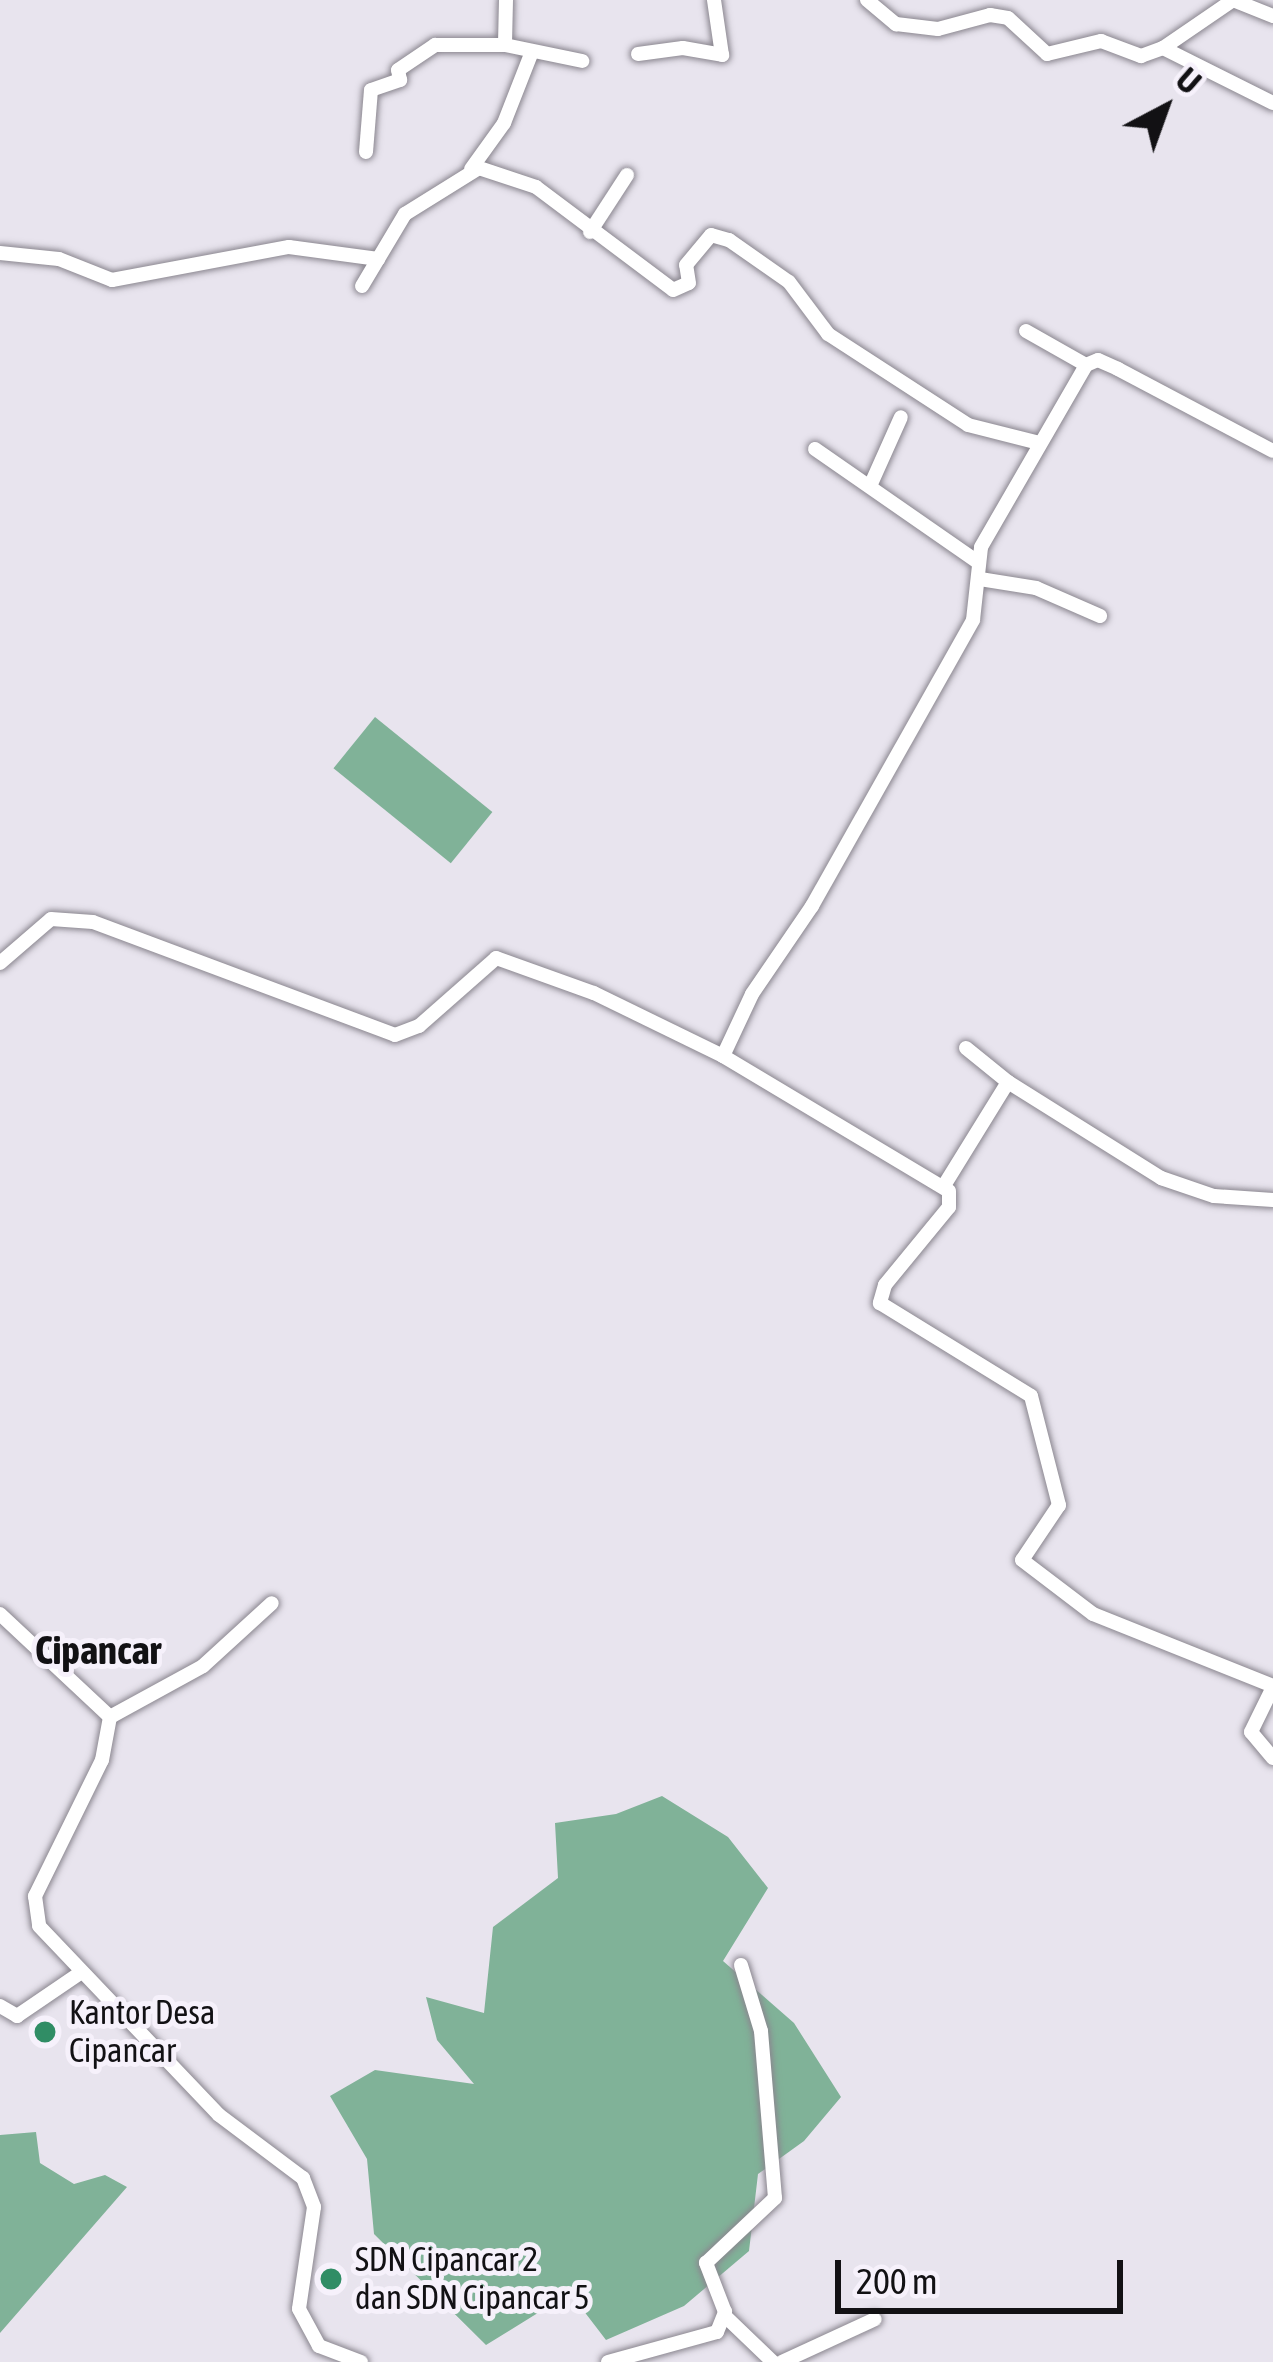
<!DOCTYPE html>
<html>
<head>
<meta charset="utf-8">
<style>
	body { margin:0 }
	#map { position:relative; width:1273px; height:2362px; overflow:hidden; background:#e8e4ee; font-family:"Asap Condensed",sans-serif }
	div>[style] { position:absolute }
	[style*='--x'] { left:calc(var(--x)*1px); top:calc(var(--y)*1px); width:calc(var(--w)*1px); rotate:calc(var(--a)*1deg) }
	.forest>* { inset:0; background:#80b298; transform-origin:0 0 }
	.roads { filter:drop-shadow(0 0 3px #8a868f) drop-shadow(0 0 3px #8a868f) }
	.minor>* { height:14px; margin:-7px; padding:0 7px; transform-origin:7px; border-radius:7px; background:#fff }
	.dots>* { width:33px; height:33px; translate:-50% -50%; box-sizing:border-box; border:6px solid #f6f1fb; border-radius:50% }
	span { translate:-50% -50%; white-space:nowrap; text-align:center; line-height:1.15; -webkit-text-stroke:10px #f6f1fb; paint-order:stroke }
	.poi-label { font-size:33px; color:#121114 }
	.left { translate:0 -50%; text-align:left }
	.quarter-label { font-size:39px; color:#121114; font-weight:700 }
	.north { position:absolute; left:1105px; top:48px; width:120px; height:120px; -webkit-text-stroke:9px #f6f1fb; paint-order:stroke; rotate:41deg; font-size:33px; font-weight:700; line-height:48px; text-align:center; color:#121114 }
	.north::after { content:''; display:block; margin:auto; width:42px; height:54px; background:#121114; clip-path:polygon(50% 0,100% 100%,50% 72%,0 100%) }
	.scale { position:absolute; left:835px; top:2260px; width:288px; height:54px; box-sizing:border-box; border:6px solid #121114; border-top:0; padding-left:15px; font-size:36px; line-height:42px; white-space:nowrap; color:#121114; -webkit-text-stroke:9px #f6f1fb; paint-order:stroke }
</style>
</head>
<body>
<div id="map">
	<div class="forest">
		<div style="left:375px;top:717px;width:151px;height:66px;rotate:39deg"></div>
		<div style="clip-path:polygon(662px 1796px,728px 1837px,768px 1888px,723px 1961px,794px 2023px,841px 2097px,804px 2141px,758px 2174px,749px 2251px,684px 2306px,606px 2340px,570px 2293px,486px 2345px,374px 2234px,367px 2159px,330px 2096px,375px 2070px,474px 2084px,437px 2040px,426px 1997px,484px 2013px,493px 1927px,558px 1878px,555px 1823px,616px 1814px)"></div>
		<div style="clip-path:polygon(36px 2132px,40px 2163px,74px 2184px,105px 2175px,127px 2187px,0 2333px,0 2135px)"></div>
	</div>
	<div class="roads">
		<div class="minor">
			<div style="--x:506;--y:0;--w:45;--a:91.3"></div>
			<div style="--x:505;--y:45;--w:79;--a:11.7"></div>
			<div style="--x:867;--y:0;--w:38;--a:40"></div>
			<div style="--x:896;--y:24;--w:42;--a:6.8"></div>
			<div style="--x:938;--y:29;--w:54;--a:-15.1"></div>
			<div style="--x:990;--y:15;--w:18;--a:9"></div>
			<div style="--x:1008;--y:18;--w:53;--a:42.7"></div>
			<div style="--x:1047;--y:54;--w:56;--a:-13.5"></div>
			<div style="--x:1101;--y:41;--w:43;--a:20.6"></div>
			<div style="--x:1141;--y:56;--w:23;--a:-20"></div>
			<div style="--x:1163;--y:48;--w:123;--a:26.6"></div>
			<div style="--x:1163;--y:48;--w:85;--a:-34.4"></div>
			<div style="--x:1233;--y:0;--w:43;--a:21.8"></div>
			<div style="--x:638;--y:54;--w:45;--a:-7.6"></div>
			<div style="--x:683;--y:48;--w:40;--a:10"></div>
			<div style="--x:722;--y:55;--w:56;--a:-98.3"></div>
			<div style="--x:366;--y:152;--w:62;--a:-85.4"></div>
			<div style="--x:371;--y:90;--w:31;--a:-19"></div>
			<div style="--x:400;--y:80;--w:10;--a:-101"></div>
			<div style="--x:398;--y:70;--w:45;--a:-34"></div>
			<div style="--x:435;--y:45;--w:70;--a:0"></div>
			<div style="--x:471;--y:169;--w:57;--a:-54.3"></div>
			<div style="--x:504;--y:123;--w:74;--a:-68.6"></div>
			<div style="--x:590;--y:232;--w:68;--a:-57"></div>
			<div style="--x:0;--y:253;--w:59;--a:5.8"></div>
			<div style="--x:59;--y:259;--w:57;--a:21.6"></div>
			<div style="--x:112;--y:280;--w:180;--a:-10.6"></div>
			<div style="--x:289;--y:247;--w:90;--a:7.7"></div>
			<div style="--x:362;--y:286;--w:84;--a:-59.2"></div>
			<div style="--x:405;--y:214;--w:87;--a:-31.9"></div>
			<div style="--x:479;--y:168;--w:60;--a:18.4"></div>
			<div style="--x:536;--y:187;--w:171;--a:36.9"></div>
			<div style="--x:673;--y:290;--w:17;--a:-24"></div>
			<div style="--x:689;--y:283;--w:18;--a:-99"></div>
			<div style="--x:686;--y:265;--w:39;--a:-50"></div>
			<div style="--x:711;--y:235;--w:19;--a:16"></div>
			<div style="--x:729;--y:240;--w:73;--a:35"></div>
			<div style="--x:789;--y:282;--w:65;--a:53.1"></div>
			<div style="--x:828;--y:334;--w:167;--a:33"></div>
			<div style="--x:968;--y:425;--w:73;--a:14.2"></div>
			<div style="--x:1026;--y:331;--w:69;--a:29.5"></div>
			<div style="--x:815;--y:449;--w:196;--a:34.8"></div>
			<div style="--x:871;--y:484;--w:73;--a:-65.9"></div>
			<div style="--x:980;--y:579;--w:57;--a:9.1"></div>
			<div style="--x:1036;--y:588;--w:70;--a:23.6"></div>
			<div style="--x:0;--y:963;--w:67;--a:-40.8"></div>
			<div style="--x:51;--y:919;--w:42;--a:4.1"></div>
			<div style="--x:93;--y:922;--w:322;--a:20.5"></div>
			<div style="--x:395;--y:1035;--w:26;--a:-21"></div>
			<div style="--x:419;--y:1026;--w:103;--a:-41.4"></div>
			<div style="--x:496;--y:958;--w:104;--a:19.7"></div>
			<div style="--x:594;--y:993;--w:144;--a:26"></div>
			<div style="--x:723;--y:1056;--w:263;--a:30.9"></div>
			<div style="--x:949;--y:1191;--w:16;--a:90"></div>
			<div style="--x:949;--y:1207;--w:101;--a:129.4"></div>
			<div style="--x:885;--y:1285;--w:19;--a:106"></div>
			<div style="--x:880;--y:1303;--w:177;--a:31.6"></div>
			<div style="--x:1031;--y:1396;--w:113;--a:75.6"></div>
			<div style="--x:1059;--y:1505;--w:66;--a:123.9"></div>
			<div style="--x:1022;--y:1560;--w:89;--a:37.3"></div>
			<div style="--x:1093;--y:1614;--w:194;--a:21.8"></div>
			<div style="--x:966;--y:1048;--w:54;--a:39"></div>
			<div style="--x:723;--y:1056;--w:68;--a:-64.9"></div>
			<div style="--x:752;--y:994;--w:107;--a:-55.7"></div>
			<div style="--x:812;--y:906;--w:328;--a:-60.6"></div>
			<div style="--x:973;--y:620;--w:73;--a:-83.7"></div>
			<div style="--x:981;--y:547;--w:210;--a:-60"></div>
			<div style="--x:1086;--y:365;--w:13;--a:-23"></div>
			<div style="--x:1098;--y:360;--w:22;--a:24"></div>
			<div style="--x:1118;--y:369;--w:175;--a:27.9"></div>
			<div style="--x:945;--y:1184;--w:120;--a:-58.3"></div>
			<div style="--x:1008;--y:1082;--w:181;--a:32.1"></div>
			<div style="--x:1161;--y:1178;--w:56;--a:18.8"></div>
			<div style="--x:1214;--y:1196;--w:59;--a:3.9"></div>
			<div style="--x:0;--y:1614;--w:151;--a:43.1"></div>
			<div style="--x:110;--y:1717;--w:44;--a:100.5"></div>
			<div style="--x:102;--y:1760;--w:152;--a:116.2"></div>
			<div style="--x:35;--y:1896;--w:30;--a:82"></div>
			<div style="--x:39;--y:1926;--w:261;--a:46.4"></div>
			<div style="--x:219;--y:2115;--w:105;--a:36.9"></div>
			<div style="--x:303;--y:2178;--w:31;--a:69"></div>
			<div style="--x:314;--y:2207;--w:103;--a:98.4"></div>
			<div style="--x:299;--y:2309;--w:42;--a:61.6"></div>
			<div style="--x:319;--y:2346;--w:45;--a:20.9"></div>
			<div style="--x:1273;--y:1687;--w:50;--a:116.1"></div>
			<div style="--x:1251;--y:1732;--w:34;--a:50"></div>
			<div style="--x:110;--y:1717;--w:106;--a:-28.7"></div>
			<div style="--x:203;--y:1666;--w:93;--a:-42.4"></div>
			<div style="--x:0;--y:2006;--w:20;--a:30"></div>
			<div style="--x:17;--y:2016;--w:76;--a:-34.3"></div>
			<div style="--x:726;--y:2317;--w:65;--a:43.8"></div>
			<div style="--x:608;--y:2362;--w:113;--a:-15.4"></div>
			<div style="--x:717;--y:2332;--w:22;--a:-68"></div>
			<div style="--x:725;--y:2312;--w:53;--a:-111.2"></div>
			<div style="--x:706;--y:2263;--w:95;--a:-43.3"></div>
			<div style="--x:775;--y:2198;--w:168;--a:-94.8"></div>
			<div style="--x:761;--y:2031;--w:69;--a:-106.9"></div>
			<div style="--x:782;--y:2362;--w:102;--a:-24.8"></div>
		</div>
	</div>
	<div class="dots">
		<div style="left:45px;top:2032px;background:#308d65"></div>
		<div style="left:331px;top:2279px;background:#308d65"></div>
	</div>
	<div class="poi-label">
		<span class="left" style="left:69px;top:2032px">Kantor Desa<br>Cipancar</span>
		<span class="left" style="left:355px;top:2279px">SDN Cipancar 2<br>dan SDN Cipancar 5</span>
	</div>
	<div class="quarter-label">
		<span style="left:98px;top:1650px">Cipancar</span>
	</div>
	<div class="north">U</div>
	<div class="scale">200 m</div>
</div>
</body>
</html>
